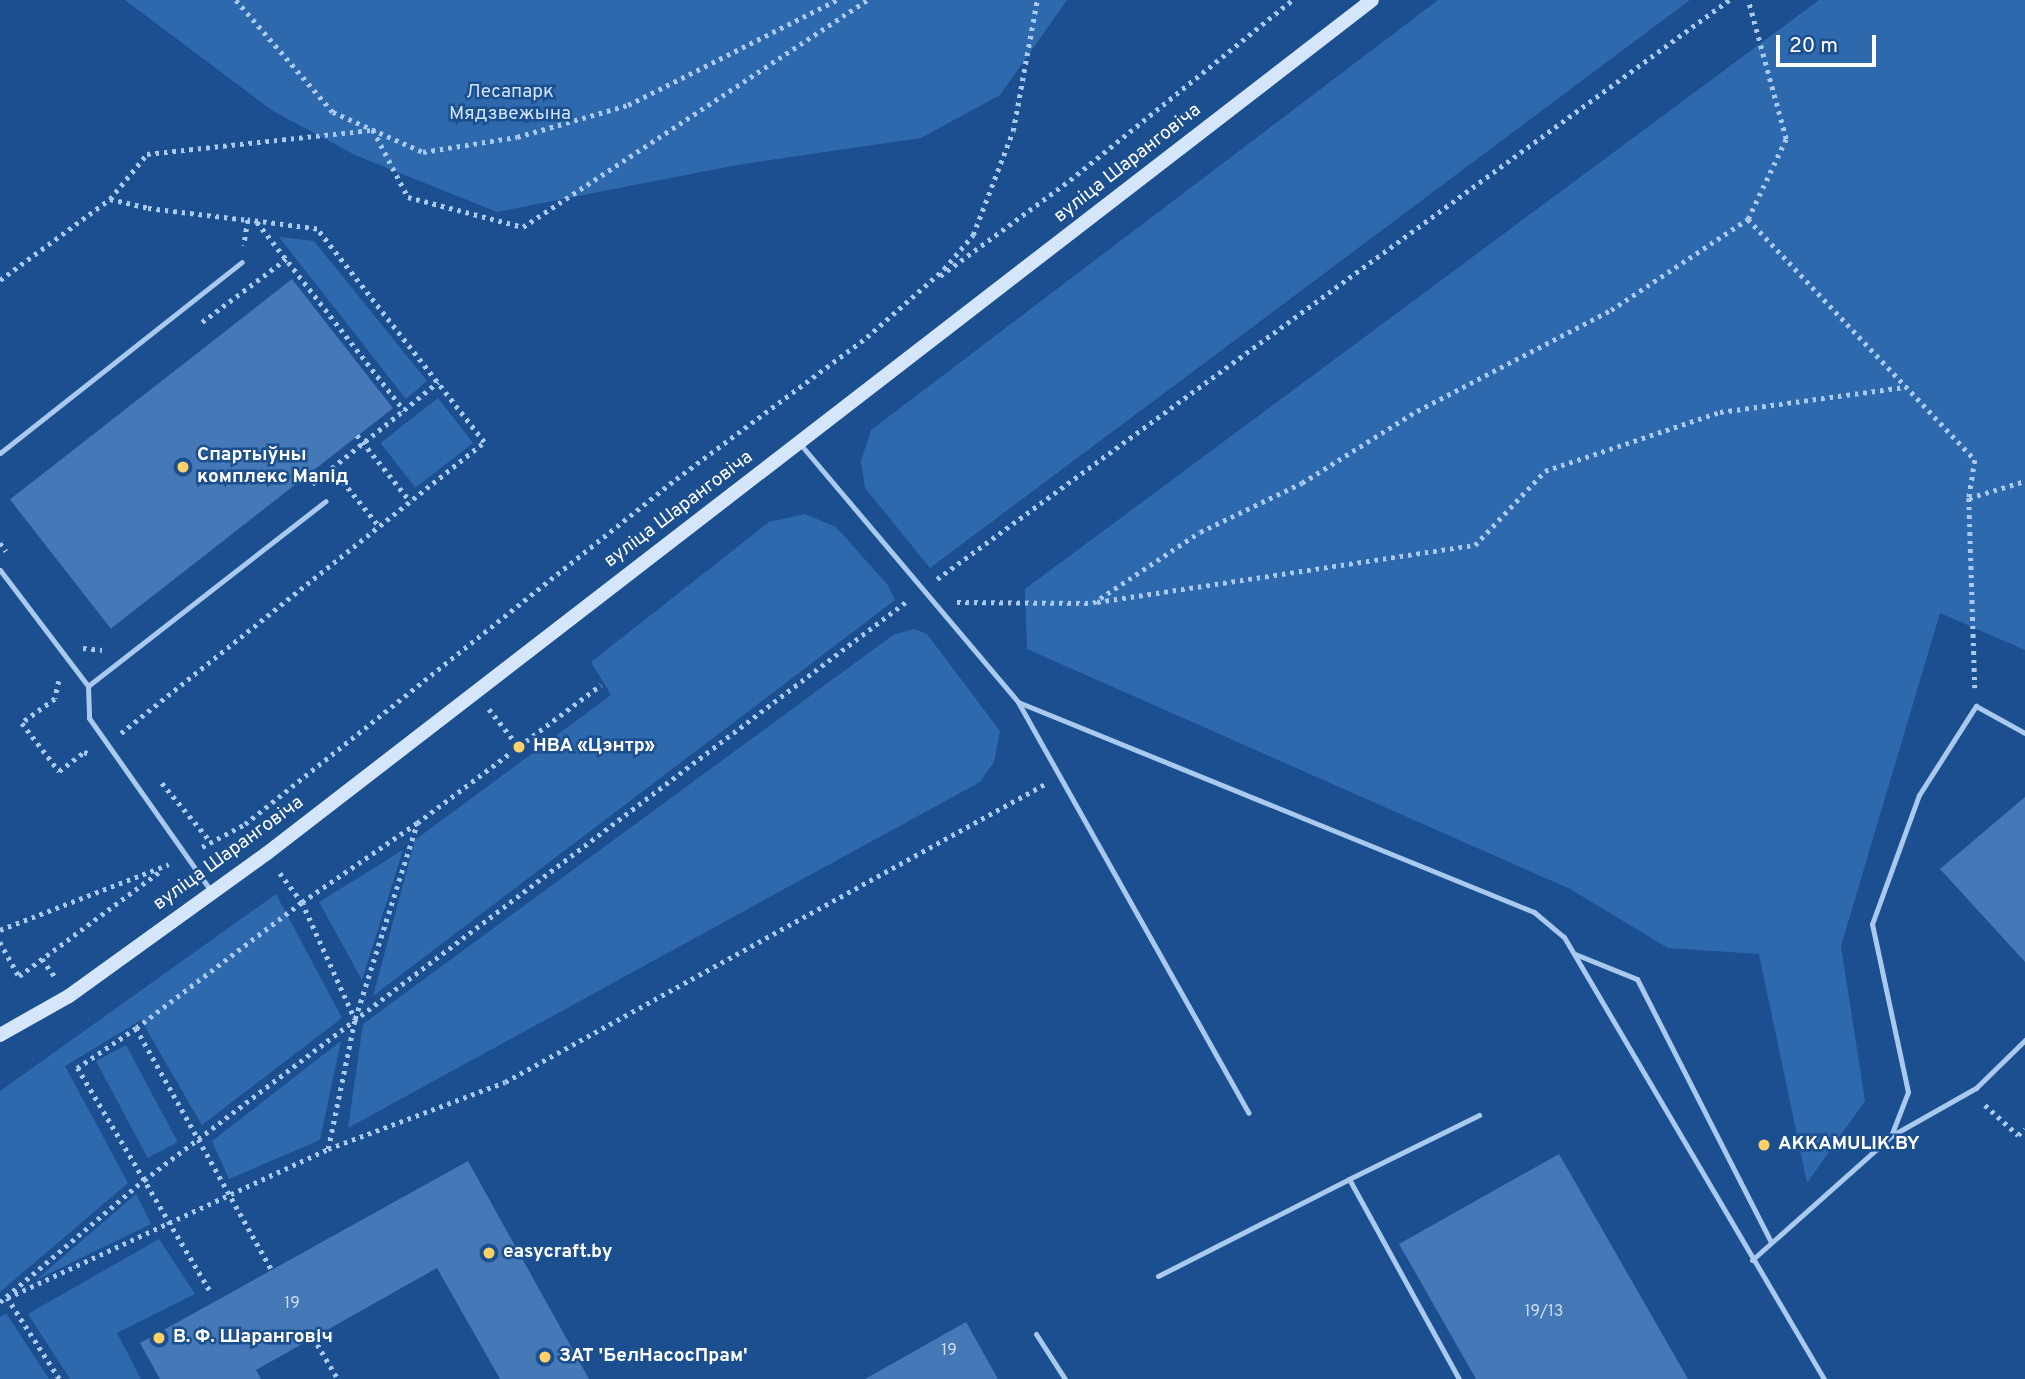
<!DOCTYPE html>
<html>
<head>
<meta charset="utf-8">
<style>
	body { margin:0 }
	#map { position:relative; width:2025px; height:1379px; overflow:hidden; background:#1b4f8f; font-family:Overpass,sans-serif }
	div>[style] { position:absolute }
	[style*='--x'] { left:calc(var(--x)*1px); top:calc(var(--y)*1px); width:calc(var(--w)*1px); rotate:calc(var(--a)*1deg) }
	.green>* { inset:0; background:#2e69ad; transform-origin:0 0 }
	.building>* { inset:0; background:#4478b7; transform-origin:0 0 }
	.path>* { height:4.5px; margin-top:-2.25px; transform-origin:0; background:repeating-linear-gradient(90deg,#a9c9ee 0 3.5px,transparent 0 8.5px) }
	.service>* { height:5px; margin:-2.5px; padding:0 2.5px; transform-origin:2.5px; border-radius:2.5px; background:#a9c9ee }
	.secondary>* { height:14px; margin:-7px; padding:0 7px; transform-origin:7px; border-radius:7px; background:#d6e6fa }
	.dots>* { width:19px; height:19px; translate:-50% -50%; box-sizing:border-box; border:4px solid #1b4f8f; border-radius:50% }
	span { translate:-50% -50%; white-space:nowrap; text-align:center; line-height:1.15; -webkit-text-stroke:5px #1b4f8f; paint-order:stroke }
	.number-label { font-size:16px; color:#d0dded }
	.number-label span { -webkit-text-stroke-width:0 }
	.park-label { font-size:19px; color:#cfe3fa }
	.street-label { font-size:19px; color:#fff }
	.poi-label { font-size:19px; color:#fff; font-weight:700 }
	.left { translate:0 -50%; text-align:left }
	.scale { position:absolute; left:1776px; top:35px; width:100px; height:32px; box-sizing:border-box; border:4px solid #fff; border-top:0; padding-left:9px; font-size:21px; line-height:24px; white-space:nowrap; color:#fff; -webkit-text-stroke:5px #1b4f8f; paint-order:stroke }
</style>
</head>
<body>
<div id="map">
	<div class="green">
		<div style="clip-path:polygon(125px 0,1067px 0,1000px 95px,921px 138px,737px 165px,497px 212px,355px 155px,273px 111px)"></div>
		<div style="clip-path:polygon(1438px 0,1690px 0,930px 568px,865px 488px,861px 461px,871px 430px)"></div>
		<div style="clip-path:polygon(1819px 0,2025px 0,2025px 650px,1940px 613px,1841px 946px,1865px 1101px,1807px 1183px,1759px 954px,1668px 948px,1570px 889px,1027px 649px,1025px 589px)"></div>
		<div style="clip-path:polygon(279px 237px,314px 241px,427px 381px,406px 399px)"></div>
		<div style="left:438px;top:398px;width:57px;height:73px;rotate:52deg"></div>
		<div style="clip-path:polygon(805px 514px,836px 527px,887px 584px,895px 600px,373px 996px,415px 840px,611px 695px,591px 662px,769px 522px)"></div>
		<div style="clip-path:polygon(914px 629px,927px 634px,1000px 731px,994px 762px,980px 782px,348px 1128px,363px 1024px,893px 635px)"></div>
		<div style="clip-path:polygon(403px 850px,362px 980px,319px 902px)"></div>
		<div style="clip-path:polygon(276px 894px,342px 1018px,202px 1125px,141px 1020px,65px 1066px,128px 1183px,0 1292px,0 1091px)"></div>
		<div style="clip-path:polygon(341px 1041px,320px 1140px,229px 1179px,212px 1141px)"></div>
		<div style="left:126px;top:1045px;width:110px;height:34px;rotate:62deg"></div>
		<div style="clip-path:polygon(136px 1194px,151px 1224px,36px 1280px)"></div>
		<div style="clip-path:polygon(159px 1239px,195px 1294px,117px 1333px,141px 1379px,70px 1379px,28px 1314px)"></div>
		<div style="clip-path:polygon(6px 1313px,49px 1379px,0 1379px,0 1317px)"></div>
	</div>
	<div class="building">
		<div style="left:292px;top:279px;width:164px;height:358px;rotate:52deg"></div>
		<div style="clip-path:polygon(2025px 797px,2025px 962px,1940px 869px)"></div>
		<div style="clip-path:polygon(1559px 1154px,1688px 1379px,1476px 1379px,1399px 1244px)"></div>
		<div style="clip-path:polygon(468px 1161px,589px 1379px,500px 1379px,437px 1268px,256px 1370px,261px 1379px,160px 1379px,140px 1343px)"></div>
		<div style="clip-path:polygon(966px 1322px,998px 1379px,865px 1379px)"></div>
	</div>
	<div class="path">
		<div style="--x:236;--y:0;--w:148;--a:49.1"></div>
		<div style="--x:333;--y:112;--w:98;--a:24"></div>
		<div style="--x:423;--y:152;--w:95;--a:-9.1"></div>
		<div style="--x:517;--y:137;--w:116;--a:-16.1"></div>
		<div style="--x:628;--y:105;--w:234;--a:-26.7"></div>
		<div style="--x:110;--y:199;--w:58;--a:-50.6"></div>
		<div style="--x:147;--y:154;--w:227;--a:-6.1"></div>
		<div style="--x:373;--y:130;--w:76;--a:62.4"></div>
		<div style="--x:408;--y:197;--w:119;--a:14.6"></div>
		<div style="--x:523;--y:227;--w:412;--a:-33.4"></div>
		<div style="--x:1748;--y:219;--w:331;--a:46.7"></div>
		<div style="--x:1975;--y:460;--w:38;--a:99"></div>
		<div style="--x:1969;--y:498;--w:190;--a:88.2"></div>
		<div style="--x:257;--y:222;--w:239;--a:52"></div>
		<div style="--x:404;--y:410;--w:44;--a:-39.5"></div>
		<div style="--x:940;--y:276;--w:162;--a:-36.4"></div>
		<div style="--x:1070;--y:180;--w:286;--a:-39"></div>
		<div style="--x:0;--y:280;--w:137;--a:-36.4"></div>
		<div style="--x:110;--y:199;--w:39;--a:13"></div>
		<div style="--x:148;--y:208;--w:101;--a:6.8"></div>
		<div style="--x:202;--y:322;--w:105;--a:-36.9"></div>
		<div style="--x:357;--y:435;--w:85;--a:51.2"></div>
		<div style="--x:332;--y:468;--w:75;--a:51"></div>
		<div style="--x:312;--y:484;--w:118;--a:-38.8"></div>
		<div style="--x:1969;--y:498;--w:59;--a:-16.9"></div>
		<div style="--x:0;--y:543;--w:10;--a:53"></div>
		<div style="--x:937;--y:579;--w:981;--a:-36.17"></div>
		<div style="--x:957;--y:602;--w:136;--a:0.4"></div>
		<div style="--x:1093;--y:603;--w:128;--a:-33.6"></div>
		<div style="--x:1200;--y:532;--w:113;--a:-25.7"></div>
		<div style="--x:1302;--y:483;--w:136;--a:-32.1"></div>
		<div style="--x:1417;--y:411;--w:219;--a:-27.5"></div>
		<div style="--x:1611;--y:310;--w:164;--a:-33.6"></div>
		<div style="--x:1748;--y:219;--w:89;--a:-64.6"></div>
		<div style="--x:1786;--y:139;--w:144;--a:-105.3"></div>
		<div style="--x:1097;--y:602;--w:382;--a:-8.6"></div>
		<div style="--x:1475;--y:545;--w:102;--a:-46.6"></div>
		<div style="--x:1545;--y:471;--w:185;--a:-18.6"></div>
		<div style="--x:1720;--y:412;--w:188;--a:-7.7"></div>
		<div style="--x:83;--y:648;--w:19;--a:6"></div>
		<div style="--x:59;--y:681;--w:18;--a:103"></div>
		<div style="--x:55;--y:699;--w:41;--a:144"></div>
		<div style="--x:22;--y:723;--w:61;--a:52.4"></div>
		<div style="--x:59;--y:771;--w:31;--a:-37"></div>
		<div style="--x:84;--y:752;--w:7;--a:16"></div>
		<div style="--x:489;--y:709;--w:48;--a:51.7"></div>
		<div style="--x:121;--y:733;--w:465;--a:-38.7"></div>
		<div style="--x:484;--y:442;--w:271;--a:-128.1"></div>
		<div style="--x:317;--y:229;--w:70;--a:-172.6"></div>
		<div style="--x:248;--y:220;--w:26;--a:99"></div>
		<div style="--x:162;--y:783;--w:77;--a:50.3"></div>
		<div style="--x:202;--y:847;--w:49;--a:-28.1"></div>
		<div style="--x:245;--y:824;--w:552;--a:-38.68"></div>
		<div style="--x:676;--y:479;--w:238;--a:-36.6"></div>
		<div style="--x:867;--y:337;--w:103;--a:-41.4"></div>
		<div style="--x:944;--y:269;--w:45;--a:-49.5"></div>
		<div style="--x:973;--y:235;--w:111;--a:-69"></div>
		<div style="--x:1013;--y:131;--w:133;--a:-79.6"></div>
		<div style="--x:280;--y:873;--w:36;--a:53"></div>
		<div style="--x:302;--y:902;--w:128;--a:65.6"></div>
		<div style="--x:0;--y:930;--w:181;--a:-21.3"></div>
		<div style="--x:0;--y:942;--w:39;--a:61"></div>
		<div style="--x:19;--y:976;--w:174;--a:-36.6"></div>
		<div style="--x:42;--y:959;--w:24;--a:54"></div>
		<div style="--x:136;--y:1028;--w:208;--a:-37.2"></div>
		<div style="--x:302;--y:902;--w:140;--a:-34.5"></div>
		<div style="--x:417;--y:823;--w:230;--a:-36.9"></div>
		<div style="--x:1985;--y:1105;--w:45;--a:42.3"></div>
		<div style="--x:2018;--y:1135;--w:9;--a:-41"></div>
		<div style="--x:328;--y:1149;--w:133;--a:-78.3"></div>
		<div style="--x:355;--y:1019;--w:205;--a:-72.4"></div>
		<div style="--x:209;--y:1290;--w:258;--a:-120.7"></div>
		<div style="--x:77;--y:1068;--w:71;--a:-34.1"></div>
		<div style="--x:136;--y:1028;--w:278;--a:60.7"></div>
		<div style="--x:0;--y:1302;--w:189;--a:-40.3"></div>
		<div style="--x:144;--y:1180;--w:958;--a:-37.19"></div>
		<div style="--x:313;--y:1337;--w:49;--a:59.2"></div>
		<div style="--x:59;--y:1379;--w:96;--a:-122.7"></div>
		<div style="--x:7;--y:1298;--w:354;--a:-24.9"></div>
		<div style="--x:328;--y:1149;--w:189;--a:-20.7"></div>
		<div style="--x:505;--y:1082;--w:617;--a:-28.89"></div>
	</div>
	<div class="service">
		<div style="--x:801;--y:445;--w:336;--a:49.8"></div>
		<div style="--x:1018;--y:702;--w:557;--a:22.15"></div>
		<div style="--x:1534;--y:912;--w:39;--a:40"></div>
		<div style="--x:1564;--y:937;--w:513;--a:59.53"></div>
		<div style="--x:0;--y:453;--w:308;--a:-38.3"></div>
		<div style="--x:0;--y:570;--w:146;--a:52.8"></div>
		<div style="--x:88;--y:686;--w:32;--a:88"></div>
		<div style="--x:89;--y:718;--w:212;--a:54.8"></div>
		<div style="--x:88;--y:686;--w:301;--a:-37.9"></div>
		<div style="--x:1018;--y:702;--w:471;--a:60.7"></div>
		<div style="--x:1575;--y:954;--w:67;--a:22"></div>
		<div style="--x:1637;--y:979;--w:295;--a:63"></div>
		<div style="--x:1891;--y:1136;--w:47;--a:-68.9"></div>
		<div style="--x:1908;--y:1092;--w:172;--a:-102.1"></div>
		<div style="--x:1872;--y:924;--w:137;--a:-70"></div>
		<div style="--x:1919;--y:795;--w:106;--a:-57.4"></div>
		<div style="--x:1976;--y:706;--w:56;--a:28.9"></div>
		<div style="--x:1752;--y:1260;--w:186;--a:-41.7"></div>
		<div style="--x:1891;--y:1136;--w:98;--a:-29.5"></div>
		<div style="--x:1976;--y:1088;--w:69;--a:-44.4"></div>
		<div style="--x:1158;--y:1276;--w:214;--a:-26.9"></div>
		<div style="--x:1036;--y:1334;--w:54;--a:57.2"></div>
		<div style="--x:1459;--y:1379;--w:228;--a:-118.8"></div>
		<div style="--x:1349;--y:1179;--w:145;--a:-26.2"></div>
	</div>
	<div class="secondary">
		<div style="--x:0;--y:1035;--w:79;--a:-29.5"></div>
		<div style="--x:69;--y:996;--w:243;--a:-35.8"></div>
		<div style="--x:266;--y:854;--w:1397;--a:-37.67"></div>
	</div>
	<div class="dots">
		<div style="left:183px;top:467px;background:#ffd166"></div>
		<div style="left:519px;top:747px;background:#ffd166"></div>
		<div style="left:1764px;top:1145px;background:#ffd166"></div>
		<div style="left:489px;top:1253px;background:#ffd166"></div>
		<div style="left:159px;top:1338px;background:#ffd166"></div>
		<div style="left:545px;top:1357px;background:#ffd166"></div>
	</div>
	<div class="number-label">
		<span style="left:292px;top:1304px">19</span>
		<span style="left:1544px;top:1312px">19/13</span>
		<span style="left:949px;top:1351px">19</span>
	</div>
	<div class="park-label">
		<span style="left:510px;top:104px">Лесапарк<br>Мядзвежына</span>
	</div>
	<div class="street-label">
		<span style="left:1128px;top:164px;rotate:-38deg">вуліца Шаранговіча</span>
		<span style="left:679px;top:510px;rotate:-37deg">вуліца Шаранговіча</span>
		<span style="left:229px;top:854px;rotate:-36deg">вуліца Шаранговіча</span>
	</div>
	<div class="poi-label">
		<span class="left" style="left:197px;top:467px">Спартыўны<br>комплекс Мапід</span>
		<span class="left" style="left:533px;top:747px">НВА «Цэнтр»</span>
		<span class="left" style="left:1778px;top:1145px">AKKAMULIK.BY</span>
		<span class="left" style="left:503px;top:1253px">easycraft.by</span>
		<span class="left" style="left:173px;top:1338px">В. Ф. Шаранговіч</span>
		<span class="left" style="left:559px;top:1357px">ЗАТ 'БелНасосПрам'</span>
	</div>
	<div class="scale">20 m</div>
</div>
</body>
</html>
